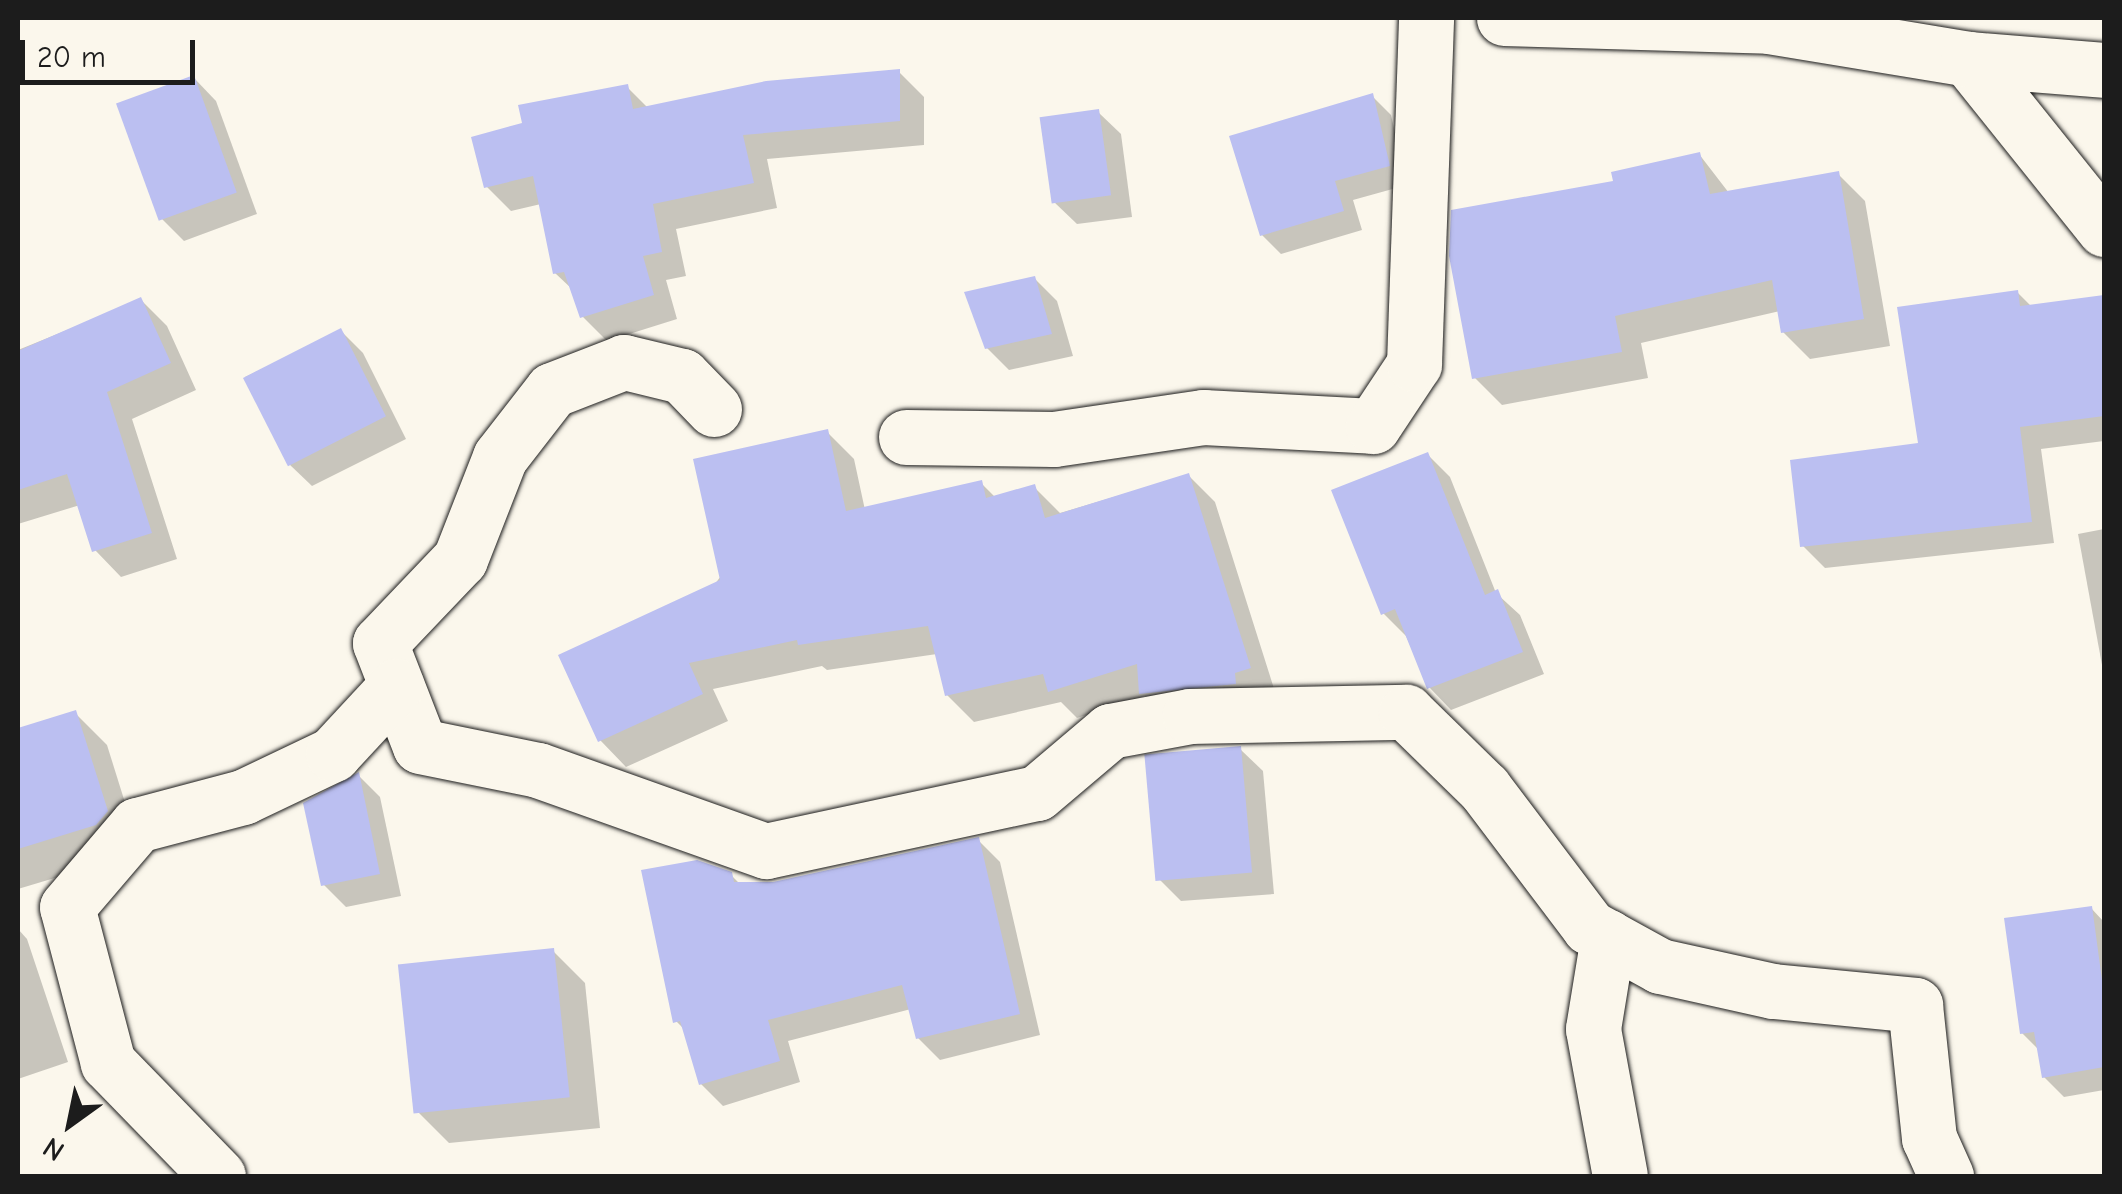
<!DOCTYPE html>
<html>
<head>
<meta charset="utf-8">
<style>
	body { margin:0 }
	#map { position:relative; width:2122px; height:1194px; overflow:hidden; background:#fbf7ec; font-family:"Comic Neue",sans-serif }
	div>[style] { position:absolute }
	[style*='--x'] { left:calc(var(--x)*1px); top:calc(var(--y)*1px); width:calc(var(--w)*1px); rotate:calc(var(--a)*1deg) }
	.shadow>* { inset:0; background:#0003 }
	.building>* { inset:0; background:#bbbff1; transform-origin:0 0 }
	.roads { filter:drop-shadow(0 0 2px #1c1c1c) drop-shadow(0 0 2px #1c1c1c) }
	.street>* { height:55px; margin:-27.5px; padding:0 27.5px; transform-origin:27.5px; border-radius:27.5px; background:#fbf7ec }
	.secondary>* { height:55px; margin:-27.5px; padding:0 27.5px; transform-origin:27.5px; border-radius:27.5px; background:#fbf7ec }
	span { translate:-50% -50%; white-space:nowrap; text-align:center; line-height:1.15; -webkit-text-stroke:8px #fbf7ec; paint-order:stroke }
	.frame { position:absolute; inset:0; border:20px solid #1c1c1c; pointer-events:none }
	.north { position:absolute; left:20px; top:1074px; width:100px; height:100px; -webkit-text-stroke:8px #fbf7ec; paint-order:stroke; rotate:213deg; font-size:28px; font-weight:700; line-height:40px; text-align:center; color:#1c1c1c }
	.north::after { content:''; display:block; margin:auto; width:35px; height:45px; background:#1c1c1c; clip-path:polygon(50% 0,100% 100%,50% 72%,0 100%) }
	.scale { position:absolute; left:20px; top:40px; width:175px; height:45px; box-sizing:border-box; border:5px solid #1c1c1c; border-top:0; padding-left:12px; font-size:30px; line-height:35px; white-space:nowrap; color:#1c1c1c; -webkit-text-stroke:8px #fbf7ec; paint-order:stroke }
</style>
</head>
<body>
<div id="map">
	<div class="shadow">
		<div style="clip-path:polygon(899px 72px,924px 97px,924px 145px,767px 159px,777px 208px,676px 229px,686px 276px,666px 280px,677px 319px,607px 341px,582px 316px,573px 290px,555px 273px,541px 204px,511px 211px,486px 186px,525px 125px,627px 87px,648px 108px)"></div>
		<div style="clip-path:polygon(194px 78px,216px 101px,257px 214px,184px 241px,161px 218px)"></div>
		<div style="clip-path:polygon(1372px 96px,1391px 115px,1407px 185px,1353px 200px,1362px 230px,1281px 254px,1262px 235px)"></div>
		<div style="clip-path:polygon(1098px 112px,1121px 134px,1132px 217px,1077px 224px,1054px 202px)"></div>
		<div style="clip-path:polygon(1699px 154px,1729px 193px,1838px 174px,1865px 201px,1890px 346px,1810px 359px,1783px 332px,1780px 311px,1641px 343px,1648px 378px,1502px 405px,1475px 378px,1616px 183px)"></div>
		<div style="clip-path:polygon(1035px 279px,1057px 301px,1073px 356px,1009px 370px,987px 348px)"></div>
		<div style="clip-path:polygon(2017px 292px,2032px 307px,2104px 297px,2104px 441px,2041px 449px,2054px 543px,1825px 568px,1803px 546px,1921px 445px)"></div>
		<div style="clip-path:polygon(141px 300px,167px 326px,196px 390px,132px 419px,177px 559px,121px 577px,95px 550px,80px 505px,18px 524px,18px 350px)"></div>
		<div style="clip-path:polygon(341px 331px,363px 353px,406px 439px,312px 486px,289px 464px,245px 377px)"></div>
		<div style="clip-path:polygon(827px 432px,854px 459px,865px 510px,981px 483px,996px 498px,1034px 487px,1060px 513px,1188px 475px,1215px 502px,1276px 695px,1168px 719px,1145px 696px,1077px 718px,1061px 702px,974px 722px,947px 695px,937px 654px,827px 670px,822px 666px,713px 689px,728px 721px,626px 767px,600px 740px)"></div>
		<div style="clip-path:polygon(1428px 455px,1450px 477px,1496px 593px,1520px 615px,1544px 674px,1451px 710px,1429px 687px,1406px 636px,1383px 613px)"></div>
		<div style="clip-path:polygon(2104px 529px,2104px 676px,2078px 534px)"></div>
		<div style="clip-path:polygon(75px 713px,107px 745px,138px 844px,128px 856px,18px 889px,18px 731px)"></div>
		<div style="clip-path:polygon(1240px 749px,1263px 771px,1274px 894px,1181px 901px,1159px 879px)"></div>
		<div style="clip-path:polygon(358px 775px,380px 797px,401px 896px,346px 907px,323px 884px)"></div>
		<div style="clip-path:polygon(978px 840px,1000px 862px,1040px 1035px,940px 1060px,918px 1038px,911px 1009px,788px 1041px,800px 1082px,723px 1106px,701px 1084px,685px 1030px,676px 1021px,730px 874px,741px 885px,773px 884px)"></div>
		<div style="clip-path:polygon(2091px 908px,2104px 922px,2104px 1090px,2064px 1097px,2044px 1077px,2039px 1050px,2022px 1033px)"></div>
		<div style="clip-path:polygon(18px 929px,27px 939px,68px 1062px,18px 1079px)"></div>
		<div style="clip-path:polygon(553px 951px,585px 983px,600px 1128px,449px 1143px,417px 1111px)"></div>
	</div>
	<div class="building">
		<div style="clip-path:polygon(900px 69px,900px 121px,743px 135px,754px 183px,653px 204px,662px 252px,643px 256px,654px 295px,580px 318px,564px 272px,553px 274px,533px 176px,484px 188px,471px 137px,522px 123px,518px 105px,628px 84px,633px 109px,766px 81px)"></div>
		<div style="left:194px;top:75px;width:125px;height:83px;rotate:70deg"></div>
		<div style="clip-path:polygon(1373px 93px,1390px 166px,1335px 181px,1344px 211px,1260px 236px,1229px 136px)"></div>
		<div style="left:1099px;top:109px;width:87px;height:60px;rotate:82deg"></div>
		<div style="clip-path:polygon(1700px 152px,1710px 194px,1839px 171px,1864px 319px,1781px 333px,1772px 280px,1615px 316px,1622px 352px,1472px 379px,1449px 256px,1451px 210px,1613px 181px,1611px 172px)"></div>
		<div style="clip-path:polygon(1035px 276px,1052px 334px,985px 349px,964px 292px)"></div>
		<div style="clip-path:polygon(2018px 290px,2020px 306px,2104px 295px,2104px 416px,2020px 427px,2032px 522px,1800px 547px,1790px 460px,1918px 443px,1897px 307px)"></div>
		<div style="clip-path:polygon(141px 297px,171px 363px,107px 392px,152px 533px,92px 552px,67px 474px,18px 490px,18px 351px)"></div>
		<div style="left:341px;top:328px;width:99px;height:110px;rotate:63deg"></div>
		<div style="clip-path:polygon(828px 429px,846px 511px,982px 480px,986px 498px,1035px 484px,1045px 518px,1189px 473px,1251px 668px,1235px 673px,1236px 684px,1139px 694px,1137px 664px,1048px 692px,1043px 674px,945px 696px,928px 626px,798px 645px,797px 640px,689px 663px,703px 694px,598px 742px,558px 655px,720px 580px,693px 459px)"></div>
		<div style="clip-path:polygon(1428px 452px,1485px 595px,1498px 589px,1523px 652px,1427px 689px,1395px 609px,1381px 615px,1331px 490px)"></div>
		<div style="clip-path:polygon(76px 710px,108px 811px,96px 825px,18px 849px,18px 728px)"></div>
		<div style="left:1241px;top:746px;width:127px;height:97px;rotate:85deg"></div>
		<div style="clip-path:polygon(359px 772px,380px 874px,321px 886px,303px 803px)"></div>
		<div style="clip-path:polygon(979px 837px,1020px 1014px,916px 1039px,902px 985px,768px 1020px,780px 1061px,699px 1085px,680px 1021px,673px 1023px,641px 870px,697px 860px,732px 872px,734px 882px,773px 882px)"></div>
		<div style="clip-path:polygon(2092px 906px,2104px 995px,2104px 1067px,2042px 1078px,2034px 1032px,2020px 1034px,2004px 918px)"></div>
		<div style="left:554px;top:948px;width:150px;height:157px;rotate:84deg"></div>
	</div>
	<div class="roads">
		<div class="street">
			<div style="--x:1968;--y:59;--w:218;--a:51.3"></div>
			<div style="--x:714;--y:409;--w:46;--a:-134.1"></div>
			<div style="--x:682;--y:376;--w:60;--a:-166.4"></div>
			<div style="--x:624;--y:362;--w:77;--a:158.7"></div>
			<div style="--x:552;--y:390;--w:85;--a:127.8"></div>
			<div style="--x:500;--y:457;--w:110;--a:111.4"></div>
			<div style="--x:460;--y:559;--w:116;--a:133.6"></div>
			<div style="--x:380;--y:643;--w:110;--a:68.8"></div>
			<div style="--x:420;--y:746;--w:120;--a:11.5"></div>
			<div style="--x:538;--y:770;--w:242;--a:19.6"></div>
			<div style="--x:766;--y:851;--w:277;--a:-12.1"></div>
			<div style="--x:1037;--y:793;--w:96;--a:-40.3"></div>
			<div style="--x:1110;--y:731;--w:81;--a:-10.6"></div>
			<div style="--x:1190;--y:716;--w:216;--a:-1.1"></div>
			<div style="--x:1406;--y:712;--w:109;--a:44.3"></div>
			<div style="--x:1484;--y:788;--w:174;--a:52.9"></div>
			<div style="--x:1589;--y:927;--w:81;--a:28.8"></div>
			<div style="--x:1660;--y:966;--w:116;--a:12.5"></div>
			<div style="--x:1773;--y:991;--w:143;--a:5.6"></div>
			<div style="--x:1915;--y:1005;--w:134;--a:84"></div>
			<div style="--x:1929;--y:1138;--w:42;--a:65.9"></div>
			<div style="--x:906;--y:437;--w:148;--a:0.8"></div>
			<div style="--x:1054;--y:439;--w:151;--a:-8.4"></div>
			<div style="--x:1203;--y:417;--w:170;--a:3"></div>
			<div style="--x:1373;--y:426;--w:74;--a:-56.5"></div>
			<div style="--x:1414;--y:364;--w:346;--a:-88"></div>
			<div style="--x:1608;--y:937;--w:93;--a:99.3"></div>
			<div style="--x:1593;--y:1029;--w:149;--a:79.6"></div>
			<div style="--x:218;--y:1176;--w:158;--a:-134.2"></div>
			<div style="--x:108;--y:1063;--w:161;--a:-104.7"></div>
			<div style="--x:67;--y:907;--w:108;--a:-49.5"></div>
			<div style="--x:137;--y:825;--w:110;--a:-14.8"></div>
			<div style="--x:243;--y:797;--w:100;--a:-25.5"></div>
			<div style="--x:333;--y:754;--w:93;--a:-47.2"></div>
		</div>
		<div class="secondary">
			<div style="--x:1504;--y:18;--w:265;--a:1.7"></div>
			<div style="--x:1769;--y:26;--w:202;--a:9.4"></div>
			<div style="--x:1968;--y:59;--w:136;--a:4.6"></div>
		</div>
	</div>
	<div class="frame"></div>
	<div class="north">N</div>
	<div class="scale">20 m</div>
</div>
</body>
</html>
